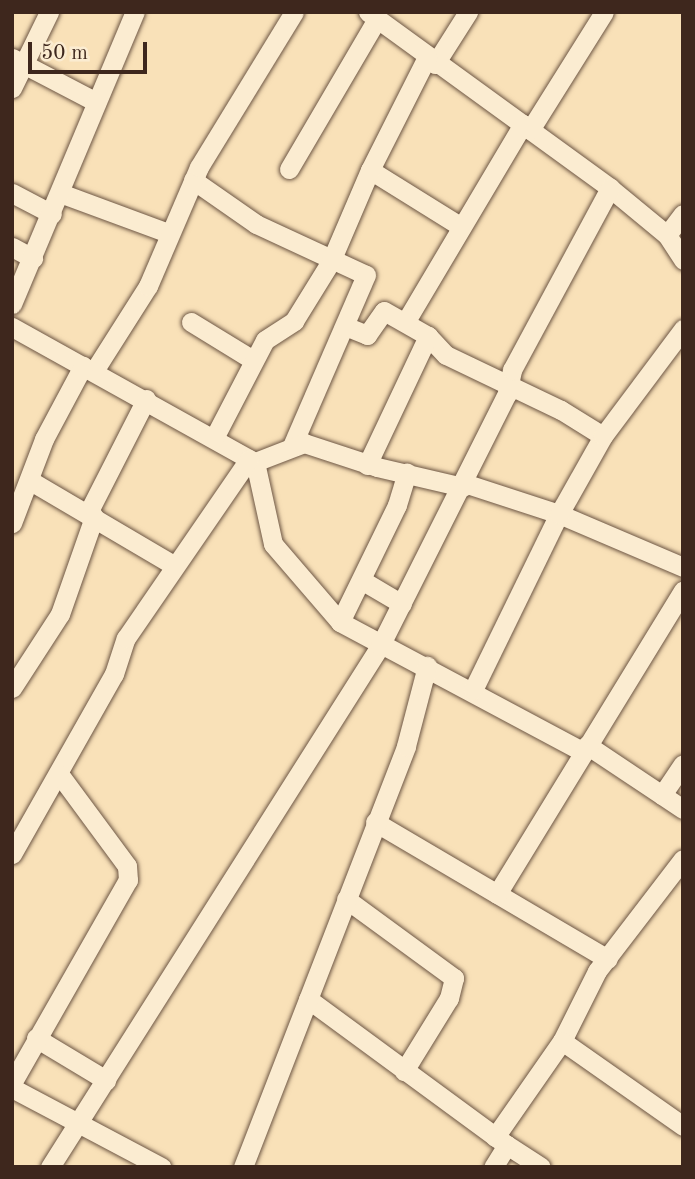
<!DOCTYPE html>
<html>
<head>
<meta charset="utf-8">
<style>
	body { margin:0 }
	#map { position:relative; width:695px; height:1179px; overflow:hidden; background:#f9e1b8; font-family:"Old Standard TT",serif }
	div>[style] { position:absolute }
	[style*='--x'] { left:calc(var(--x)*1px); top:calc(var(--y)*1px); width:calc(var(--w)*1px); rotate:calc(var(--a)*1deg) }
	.roads { filter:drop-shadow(0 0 2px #6d5644) drop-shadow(0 0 2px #6d5644) }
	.minor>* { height:19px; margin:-9.5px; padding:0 9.5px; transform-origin:9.5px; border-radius:9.5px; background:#fbecd1 }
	span { translate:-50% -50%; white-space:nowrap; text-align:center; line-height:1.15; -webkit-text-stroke:5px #fbecd1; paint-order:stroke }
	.frame { position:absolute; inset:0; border:14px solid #3e271d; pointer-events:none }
	.scale { position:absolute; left:28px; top:42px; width:119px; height:32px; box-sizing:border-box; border:4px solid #3e271d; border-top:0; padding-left:9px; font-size:21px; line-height:24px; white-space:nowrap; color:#3e271d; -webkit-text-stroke:5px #fbecd1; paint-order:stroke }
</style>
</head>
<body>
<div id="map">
	<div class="roads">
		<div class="minor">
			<div style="--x:368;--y:12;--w:299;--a:36"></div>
			<div style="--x:610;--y:188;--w:74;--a:39.5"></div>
			<div style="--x:667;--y:235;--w:30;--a:57"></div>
			<div style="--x:12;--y:58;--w:95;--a:27.6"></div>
			<div style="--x:435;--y:64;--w:62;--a:-57.6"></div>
			<div style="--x:12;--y:88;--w:85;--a:-64"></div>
			<div style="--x:530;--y:130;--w:139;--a:-57.9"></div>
			<div style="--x:289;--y:169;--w:174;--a:-59.6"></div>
			<div style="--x:370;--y:170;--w:106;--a:31.9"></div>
			<div style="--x:193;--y:180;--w:77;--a:34.9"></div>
			<div style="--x:256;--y:224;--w:121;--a:24.9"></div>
			<div style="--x:366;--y:275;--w:184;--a:113.4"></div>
			<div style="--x:12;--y:193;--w:45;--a:27.7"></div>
			<div style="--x:60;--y:193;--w:115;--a:20.3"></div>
			<div style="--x:667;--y:235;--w:26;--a:-53"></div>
			<div style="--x:12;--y:247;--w:24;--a:28"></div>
			<div style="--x:12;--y:304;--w:317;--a:-67.2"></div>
			<div style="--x:406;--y:321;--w:229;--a:-59.3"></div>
			<div style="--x:191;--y:322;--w:73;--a:31.5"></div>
			<div style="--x:345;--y:326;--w:24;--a:22"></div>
			<div style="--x:367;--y:335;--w:29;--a:-55"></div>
			<div style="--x:384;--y:311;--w:51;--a:29.6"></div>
			<div style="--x:428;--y:336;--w:26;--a:47"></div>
			<div style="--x:446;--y:355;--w:127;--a:25.6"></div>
			<div style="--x:561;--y:410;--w:49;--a:31.8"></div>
			<div style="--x:12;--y:327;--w:278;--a:29.1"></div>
			<div style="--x:255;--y:462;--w:53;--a:-21.2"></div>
			<div style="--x:304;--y:443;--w:77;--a:18.2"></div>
			<div style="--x:377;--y:467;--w:88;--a:13.1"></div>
			<div style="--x:94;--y:371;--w:101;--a:-57.6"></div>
			<div style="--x:148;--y:286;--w:129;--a:-66.8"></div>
			<div style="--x:199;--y:167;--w:182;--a:-58.5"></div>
			<div style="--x:214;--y:438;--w:110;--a:-62.5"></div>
			<div style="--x:265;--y:340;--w:35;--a:-33"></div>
			<div style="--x:294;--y:321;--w:70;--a:-58.3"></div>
			<div style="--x:331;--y:261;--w:99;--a:-66.8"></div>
			<div style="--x:370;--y:170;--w:127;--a:-63.2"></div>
			<div style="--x:255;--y:462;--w:84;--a:77.6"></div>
			<div style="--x:273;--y:544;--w:103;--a:49.3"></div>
			<div style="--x:340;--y:622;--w:276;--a:28.1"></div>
			<div style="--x:367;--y:465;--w:143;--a:-64.7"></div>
			<div style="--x:29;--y:480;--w:169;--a:30.5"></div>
			<div style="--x:464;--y:483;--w:100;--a:18.1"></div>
			<div style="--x:559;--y:514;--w:135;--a:23.1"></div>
			<div style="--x:88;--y:513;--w:128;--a:-63"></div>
			<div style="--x:12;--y:523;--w:90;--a:-69.1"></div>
			<div style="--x:44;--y:439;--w:83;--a:-61.9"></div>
			<div style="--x:363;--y:581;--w:45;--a:30.5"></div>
			<div style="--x:340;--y:622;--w:130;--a:-64"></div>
			<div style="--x:397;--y:505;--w:34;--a:-73"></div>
			<div style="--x:12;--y:688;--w:88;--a:-57"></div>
			<div style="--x:60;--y:614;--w:103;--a:-70.7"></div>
			<div style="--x:473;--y:690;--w:196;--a:-64"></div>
			<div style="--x:559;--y:514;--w:90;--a:-60.6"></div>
			<div style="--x:603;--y:436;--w:134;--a:-53.2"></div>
			<div style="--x:587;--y:745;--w:115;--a:33.7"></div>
			<div style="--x:662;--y:795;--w:37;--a:-56"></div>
			<div style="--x:375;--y:822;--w:270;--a:30.5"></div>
			<div style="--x:12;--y:854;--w:207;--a:-60.5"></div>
			<div style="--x:114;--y:674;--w:38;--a:-72"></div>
			<div style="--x:126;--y:638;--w:217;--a:-55.5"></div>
			<div style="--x:497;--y:894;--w:356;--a:-58.5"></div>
			<div style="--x:346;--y:899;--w:134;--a:36.2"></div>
			<div style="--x:454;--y:978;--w:21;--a:104"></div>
			<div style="--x:449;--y:998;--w:86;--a:121.7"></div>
			<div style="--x:308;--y:999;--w:247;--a:36.3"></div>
			<div style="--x:507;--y:1145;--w:26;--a:122"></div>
			<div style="--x:36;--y:1038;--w:82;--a:31"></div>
			<div style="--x:562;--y:1041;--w:78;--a:-63.4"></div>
			<div style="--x:597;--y:971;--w:141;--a:-52.5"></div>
			<div style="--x:12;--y:1083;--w:234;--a:-60.3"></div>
			<div style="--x:128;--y:880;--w:14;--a:-94"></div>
			<div style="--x:127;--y:866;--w:113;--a:-126.4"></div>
			<div style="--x:12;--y:1088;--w:169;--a:27.9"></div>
			<div style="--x:495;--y:1137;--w:117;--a:-55.1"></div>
			<div style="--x:562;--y:1041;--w:148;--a:35.1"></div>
			<div style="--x:507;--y:1145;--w:40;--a:32.9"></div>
			<div style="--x:50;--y:1167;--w:617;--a:-57.65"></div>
			<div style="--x:380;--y:646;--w:282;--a:-63.3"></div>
			<div style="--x:507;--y:394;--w:25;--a:-78"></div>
			<div style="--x:512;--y:370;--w:207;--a:-61.7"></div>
			<div style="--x:243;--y:1167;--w:451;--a:-68.8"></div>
			<div style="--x:406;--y:746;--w:83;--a:-75.3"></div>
		</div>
	</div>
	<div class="frame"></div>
	<div class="scale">50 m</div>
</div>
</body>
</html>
